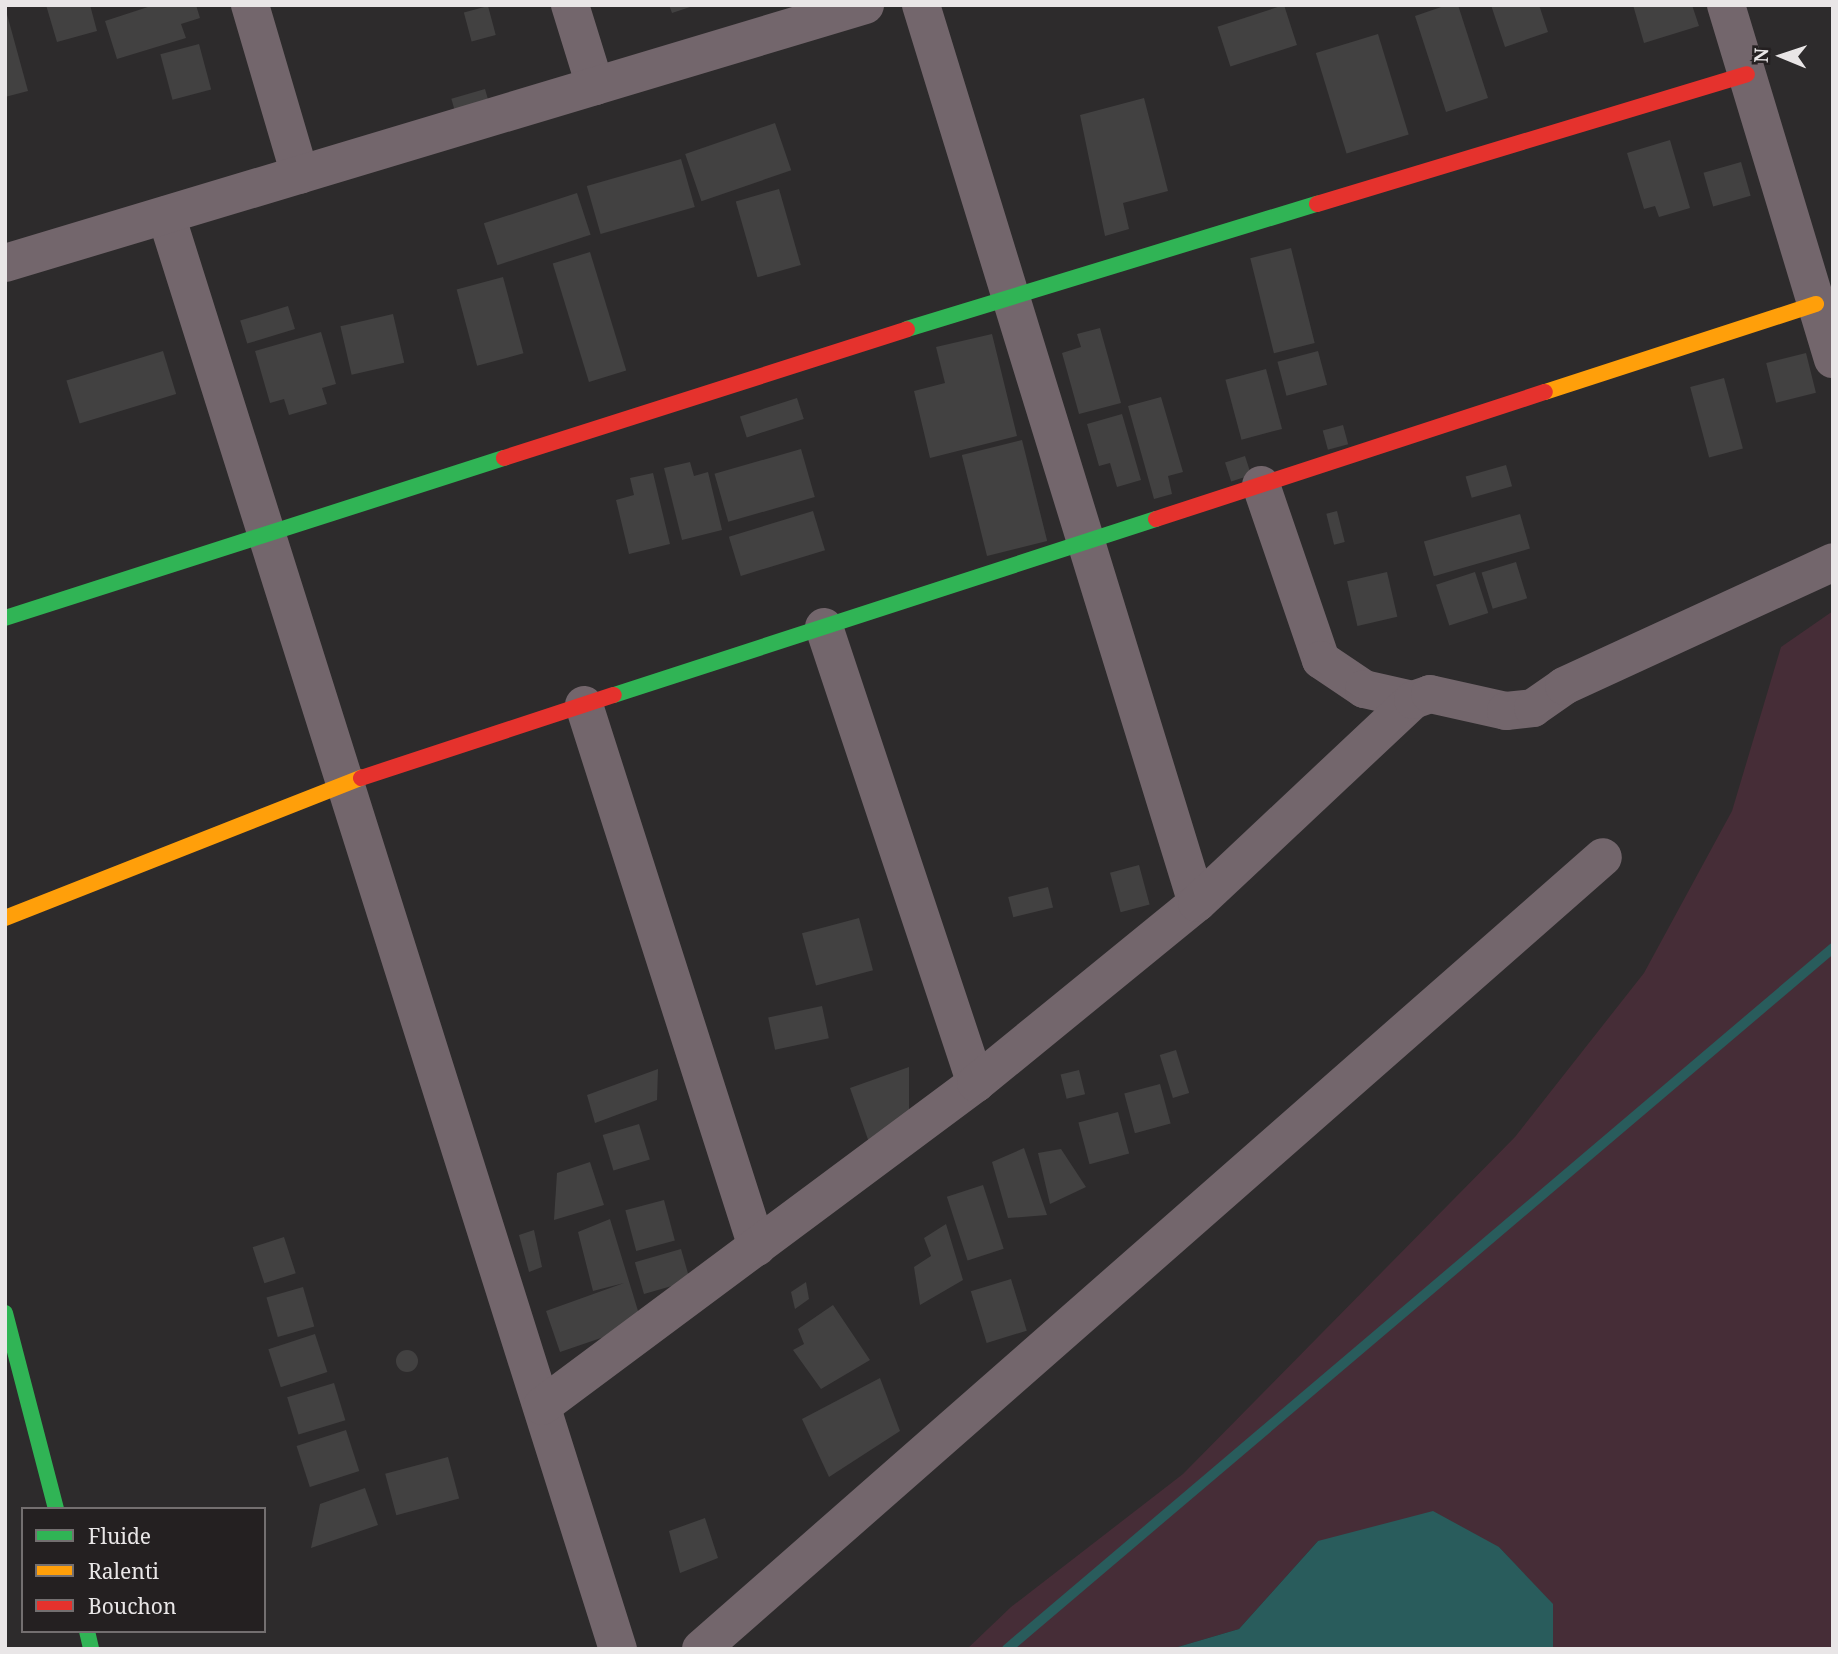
<!DOCTYPE html>
<html>
<head>
<meta charset="utf-8">
<style>
	body { margin:0 }
	#map { position:relative; width:1838px; height:1654px; overflow:hidden; background:#2d2b2c; font-family:"Noto Serif",serif }
	div>[style] { position:absolute }
	[style*='--x'] { left:calc(var(--x)*1px); top:calc(var(--y)*1px); width:calc(var(--w)*1px); rotate:calc(var(--a)*1deg) }
	.green>* { inset:0; background:#462d37 }
	.water>* { inset:0; background:#295c5c }
	.stream>* { height:10px; margin:-5px; padding:0 5px; transform-origin:5px; border-radius:5px; background:#295c5c }
	.building>* { inset:0; background:#424141; transform-origin:0 0 }
	.round { border-radius:50% }
	.street>* { height:38px; margin:-19px; padding:0 19px; transform-origin:19px; border-radius:19px; background:#73666c }
	.fast>* { height:16px; margin:-8px; padding:0 8px; transform-origin:8px; border-radius:8px; background:#30b455 }
	.slow>* { height:16px; margin:-8px; padding:0 8px; transform-origin:8px; border-radius:8px; background:#ff9f0a }
	.jam>* { height:16px; margin:-8px; padding:0 8px; transform-origin:8px; border-radius:8px; background:#e5322d }
	span { translate:-50% -50%; white-space:nowrap; text-align:center; line-height:1.15; -webkit-text-stroke:6px #242021; paint-order:stroke }
	.frame { position:absolute; inset:0; border:7px solid #e9e6e7; pointer-events:none }
	.legend { position:absolute; left:21px; top:1507px; width:245px; height:126px; box-sizing:border-box; background:#242021; border:2px solid #736f70; margin:0; padding:9px 12px; list-style:none; font-size:21px; color:#e9e6e7 }
	.legend li { display:flex; align-items:center; gap:14px; height:35px }
	.legend b { width:35px; border:2px solid #736f70 }
	.north { position:absolute; left:1747px; top:21px; width:70px; height:70px; -webkit-text-stroke:5px #242021; paint-order:stroke; rotate:272deg; font-size:19px; font-weight:700; line-height:28px; text-align:center; color:#e9e6e7 }
	.north::after { content:''; display:block; margin:auto; width:24px; height:32px; background:#e9e6e7; clip-path:polygon(50% 0,100% 100%,50% 72%,0 100%) }
</style>
</head>
<body>
<div id="map">
	<div class="green">
		<div style="clip-path:polygon(1833px 611px,1833px 1649px,1553px 1649px,1552px 1604px,1499px 1547px,1318px 1541px,1239px 1629px,1171px 1649px,967px 1649px,1011px 1607px,1183px 1474px,1515px 1137px,1644px 973px,1732px 811px,1781px 647px)"></div>
	</div>
	<div class="water">
		<div style="clip-path:polygon(1433px 1511px,1499px 1547px,1553px 1604px,1553px 1649px,1171px 1649px,1239px 1629px,1318px 1541px)"></div>
	</div>
	<div class="stream">
		<div style="--x:1007;--y:1649;--w:1083;--a:-40.32"></div>
	</div>
	<div class="building">
		<div style="clip-path:polygon(46px 5px,90px 5px,97px 31px,57px 42px)"></div>
		<div style="clip-path:polygon(154px 5px,196px 5px,200px 18px,181px 24px,186px 38px,117px 59px,105px 21px)"></div>
		<div style="clip-path:polygon(669px 5px,693px 5px,693px 6px,672px 13px)"></div>
		<div style="left:1284px;top:5px;width:42px;height:70px;rotate:72deg"></div>
		<div style="clip-path:polygon(1447px 5px,1458px 5px,1488px 98px,1446px 112px,1415px 16px)"></div>
		<div style="clip-path:polygon(1491px 5px,1539px 5px,1548px 32px,1505px 47px)"></div>
		<div style="clip-path:polygon(1633px 5px,1692px 5px,1699px 26px,1644px 43px)"></div>
		<div style="left:488px;top:6px;width:30px;height:25px;rotate:75deg"></div>
		<div style="clip-path:polygon(5px 7px,28px 91px,5px 97px)"></div>
		<div style="left:1378px;top:34px;width:105px;height:65px;rotate:73deg"></div>
		<div style="left:199px;top:44px;width:47px;height:40px;rotate:75deg"></div>
		<div style="left:485px;top:89px;width:19px;height:35px;rotate:74deg"></div>
		<div style="clip-path:polygon(1144px 98px,1168px 191px,1123px 203px,1129px 229px,1105px 236px,1080px 115px)"></div>
		<div style="left:775px;top:123px;width:50px;height:95px;rotate:71deg"></div>
		<div style="clip-path:polygon(1670px 140px,1690px 208px,1659px 217px,1655px 206px,1644px 209px,1627px 153px)"></div>
		<div style="left:681px;top:159px;width:50px;height:98px;rotate:74deg"></div>
		<div style="left:1741px;top:162px;width:35px;height:39px;rotate:74deg"></div>
		<div style="left:779px;top:189px;width:79px;height:45px;rotate:74deg"></div>
		<div style="left:577px;top:193px;width:44px;height:98px;rotate:72deg"></div>
		<div style="left:1291px;top:248px;width:98px;height:42px;rotate:76deg"></div>
		<div style="left:590px;top:252px;width:124px;height:39px;rotate:73deg"></div>
		<div style="left:503px;top:277px;width:79px;height:48px;rotate:75deg"></div>
		<div style="left:288px;top:306px;width:24px;height:50px;rotate:73deg"></div>
		<div style="left:393px;top:314px;width:50px;height:54px;rotate:77deg"></div>
		<div style="clip-path:polygon(1100px 328px,1121px 403px,1079px 414px,1062px 353px,1081px 347px,1077px 334px)"></div>
		<div style="clip-path:polygon(321px 332px,336px 384px,322px 388px,327px 404px,289px 415px,284px 399px,270px 403px,255px 351px)"></div>
		<div style="clip-path:polygon(992px 334px,1017px 436px,930px 458px,914px 391px,945px 383px,936px 347px)"></div>
		<div style="left:163px;top:351px;width:45px;height:101px;rotate:73deg"></div>
		<div style="left:1318px;top:351px;width:35px;height:42px;rotate:75deg"></div>
		<div style="left:1806px;top:353px;width:41px;height:41px;rotate:76deg"></div>
		<div style="left:1266px;top:369px;width:62px;height:42px;rotate:75deg"></div>
		<div style="left:1724px;top:378px;width:73px;height:35px;rotate:75deg"></div>
		<div style="clip-path:polygon(1161px 397px,1183px 472px,1168px 476px,1172px 494px,1154px 499px,1128px 406px)"></div>
		<div style="left:797px;top:398px;width:22px;height:60px;rotate:72deg"></div>
		<div style="clip-path:polygon(1122px 414px,1141px 480px,1117px 487px,1110px 463px,1099px 466px,1087px 424px)"></div>
		<div style="left:1343px;top:425px;width:20px;height:21px;rotate:75deg"></div>
		<div style="left:1022px;top:440px;width:104px;height:62px;rotate:76deg"></div>
		<div style="left:801px;top:449px;width:50px;height:90px;rotate:74deg"></div>
		<div style="left:1245px;top:456px;width:20px;height:21px;rotate:72deg"></div>
		<div style="clip-path:polygon(690px 462px,694px 476px,708px 472px,722px 530px,682px 540px,664px 468px)"></div>
		<div style="left:1506px;top:465px;width:22px;height:42px;rotate:74deg"></div>
		<div style="clip-path:polygon(653px 473px,670px 544px,629px 554px,616px 500px,634px 495px,630px 478px)"></div>
		<div style="left:813px;top:511px;width:41px;height:88px;rotate:73deg"></div>
		<div style="left:1337px;top:511px;width:32px;height:11px;rotate:76deg"></div>
		<div style="left:1520px;top:514px;width:36px;height:100px;rotate:74deg"></div>
		<div style="left:1516px;top:562px;width:38px;height:36px;rotate:73deg"></div>
		<div style="left:1387px;top:572px;width:46px;height:41px;rotate:77deg"></div>
		<div style="left:1475px;top:572px;width:43px;height:41px;rotate:72deg"></div>
		<div style="left:1139px;top:865px;width:41px;height:30px;rotate:75deg"></div>
		<div style="left:1048px;top:887px;width:21px;height:41px;rotate:76deg"></div>
		<div style="left:859px;top:918px;width:54px;height:59px;rotate:75deg"></div>
		<div style="left:822px;top:1006px;width:33px;height:55px;rotate:78deg"></div>
		<div style="left:1176px;top:1050px;width:45px;height:17px;rotate:73deg"></div>
		<div style="clip-path:polygon(909px 1067px,909px 1123px,872px 1151px,850px 1088px)"></div>
		<div style="clip-path:polygon(658px 1069px,657px 1100px,595px 1123px,587px 1095px)"></div>
		<div style="left:1079px;top:1070px;width:25px;height:19px;rotate:76deg"></div>
		<div style="left:1160px;top:1084px;width:41px;height:37px;rotate:75deg"></div>
		<div style="left:1118px;top:1112px;width:43px;height:41px;rotate:75deg"></div>
		<div style="left:639px;top:1124px;width:37px;height:38px;rotate:73deg"></div>
		<div style="clip-path:polygon(1024px 1148px,1047px 1215px,1008px 1218px,992px 1162px)"></div>
		<div style="clip-path:polygon(1061px 1149px,1086px 1187px,1050px 1204px,1038px 1153px)"></div>
		<div style="clip-path:polygon(590px 1162px,604px 1205px,554px 1220px,557px 1173px)"></div>
		<div style="left:983px;top:1185px;width:67px;height:38px;rotate:72deg"></div>
		<div style="left:664px;top:1200px;width:42px;height:40px;rotate:75deg"></div>
		<div style="clip-path:polygon(610px 1219px,642px 1324px,560px 1352px,546px 1311px,624px 1283px,593px 1291px,578px 1232px)"></div>
		<div style="clip-path:polygon(946px 1224px,963px 1280px,920px 1305px,914px 1267px,931px 1256px,924px 1238px)"></div>
		<div style="clip-path:polygon(534px 1230px,542px 1267px,529px 1272px,519px 1235px)"></div>
		<div style="left:284px;top:1237px;width:38px;height:33px;rotate:72deg"></div>
		<div style="left:681px;top:1249px;width:33px;height:48px;rotate:74deg"></div>
		<div style="left:1011px;top:1279px;width:54px;height:42px;rotate:73deg"></div>
		<div style="clip-path:polygon(806px 1282px,809px 1299px,795px 1309px,791px 1292px)"></div>
		<div style="left:303px;top:1287px;width:41px;height:38px;rotate:74deg"></div>
		<div style="clip-path:polygon(833px 1305px,870px 1360px,821px 1389px,793px 1350px,804px 1344px,798px 1329px)"></div>
		<div style="left:315px;top:1334px;width:40px;height:49px;rotate:72deg"></div>
		<div class="round" style="left:396px;top:1350px;width:22px;height:22px"></div>
		<div style="clip-path:polygon(880px 1378px,900px 1431px,829px 1477px,802px 1419px)"></div>
		<div style="left:334px;top:1383px;width:39px;height:49px;rotate:73deg"></div>
		<div style="left:346px;top:1430px;width:43px;height:52px;rotate:72deg"></div>
		<div style="left:448px;top:1457px;width:43px;height:65px;rotate:75deg"></div>
		<div style="clip-path:polygon(365px 1488px,378px 1525px,311px 1548px,320px 1504px)"></div>
		<div style="clip-path:polygon(705px 1518px,718px 1558px,680px 1573px,669px 1531px)"></div>
	</div>
	<div class="street">
		<div style="--x:250;--y:5;--w:177;--a:73.6"></div>
		<div style="--x:570;--y:5;--w:85;--a:72.8"></div>
		<div style="--x:921;--y:5;--w:939;--a:72.92"></div>
		<div style="--x:1726;--y:5;--w:370;--a:73.2"></div>
		<div style="--x:166;--y:215;--w:1504;--a:72.51"></div>
		<div style="--x:5;--y:263;--w:898;--a:-16.7"></div>
		<div style="--x:1261;--y:485;--w:185;--a:71.1"></div>
		<div style="--x:1321;--y:660;--w:52;--a:34"></div>
		<div style="--x:1364;--y:689;--w:50;--a:12.7"></div>
		<div style="--x:824;--y:627;--w:481;--a:71.6"></div>
		<div style="--x:584;--y:705;--w:569;--a:72.3"></div>
		<div style="--x:542;--y:1406;--w:541;--a:-36.66"></div>
		<div style="--x:976;--y:1083;--w:285;--a:-39.2"></div>
		<div style="--x:1197;--y:903;--w:296;--a:-43.2"></div>
		<div style="--x:1413;--y:700;--w:18;--a:-19"></div>
		<div style="--x:1430;--y:694;--w:78;--a:12.6"></div>
		<div style="--x:1506;--y:711;--w:27;--a:-6"></div>
		<div style="--x:1533;--y:708;--w:38;--a:-35"></div>
		<div style="--x:1564;--y:686;--w:296;--a:-24.7"></div>
		<div style="--x:701;--y:1649;--w:1200;--a:-41.28"></div>
	</div>
	<div class="fast">
		<div style="--x:907;--y:329;--w:429;--a:-17"></div>
		<div style="--x:5;--y:618;--w:524;--a:-17.78"></div>
		<div style="--x:614;--y:695;--w:570;--a:-17.99"></div>
		<div style="--x:5;--y:1313;--w:203;--a:75.4"></div>
		<div style="--x:87;--y:1631;--w:18;--a:77"></div>
	</div>
	<div class="slow">
		<div style="--x:1545;--y:392;--w:285;--a:-18"></div>
		<div style="--x:5;--y:918;--w:383;--a:-21.5"></div>
	</div>
	<div class="jam">
		<div style="--x:1317;--y:204;--w:449;--a:-16.8"></div>
		<div style="--x:504;--y:458;--w:423;--a:-17.7"></div>
		<div style="--x:1156;--y:519;--w:409;--a:-18.1"></div>
		<div style="--x:361;--y:778;--w:266;--a:-18.2"></div>
	</div>
	<div class="frame"></div>
	<ul class="legend">
	<li><b style="height:9px;background:#30b455"></b>Fluide</li>
	<li><b style="height:9px;background:#ff9f0a"></b>Ralenti</li>
	<li><b style="height:9px;background:#e5322d"></b>Bouchon</li>
	</ul>
	<div class="north">N</div>
</div>
</body>
</html>
